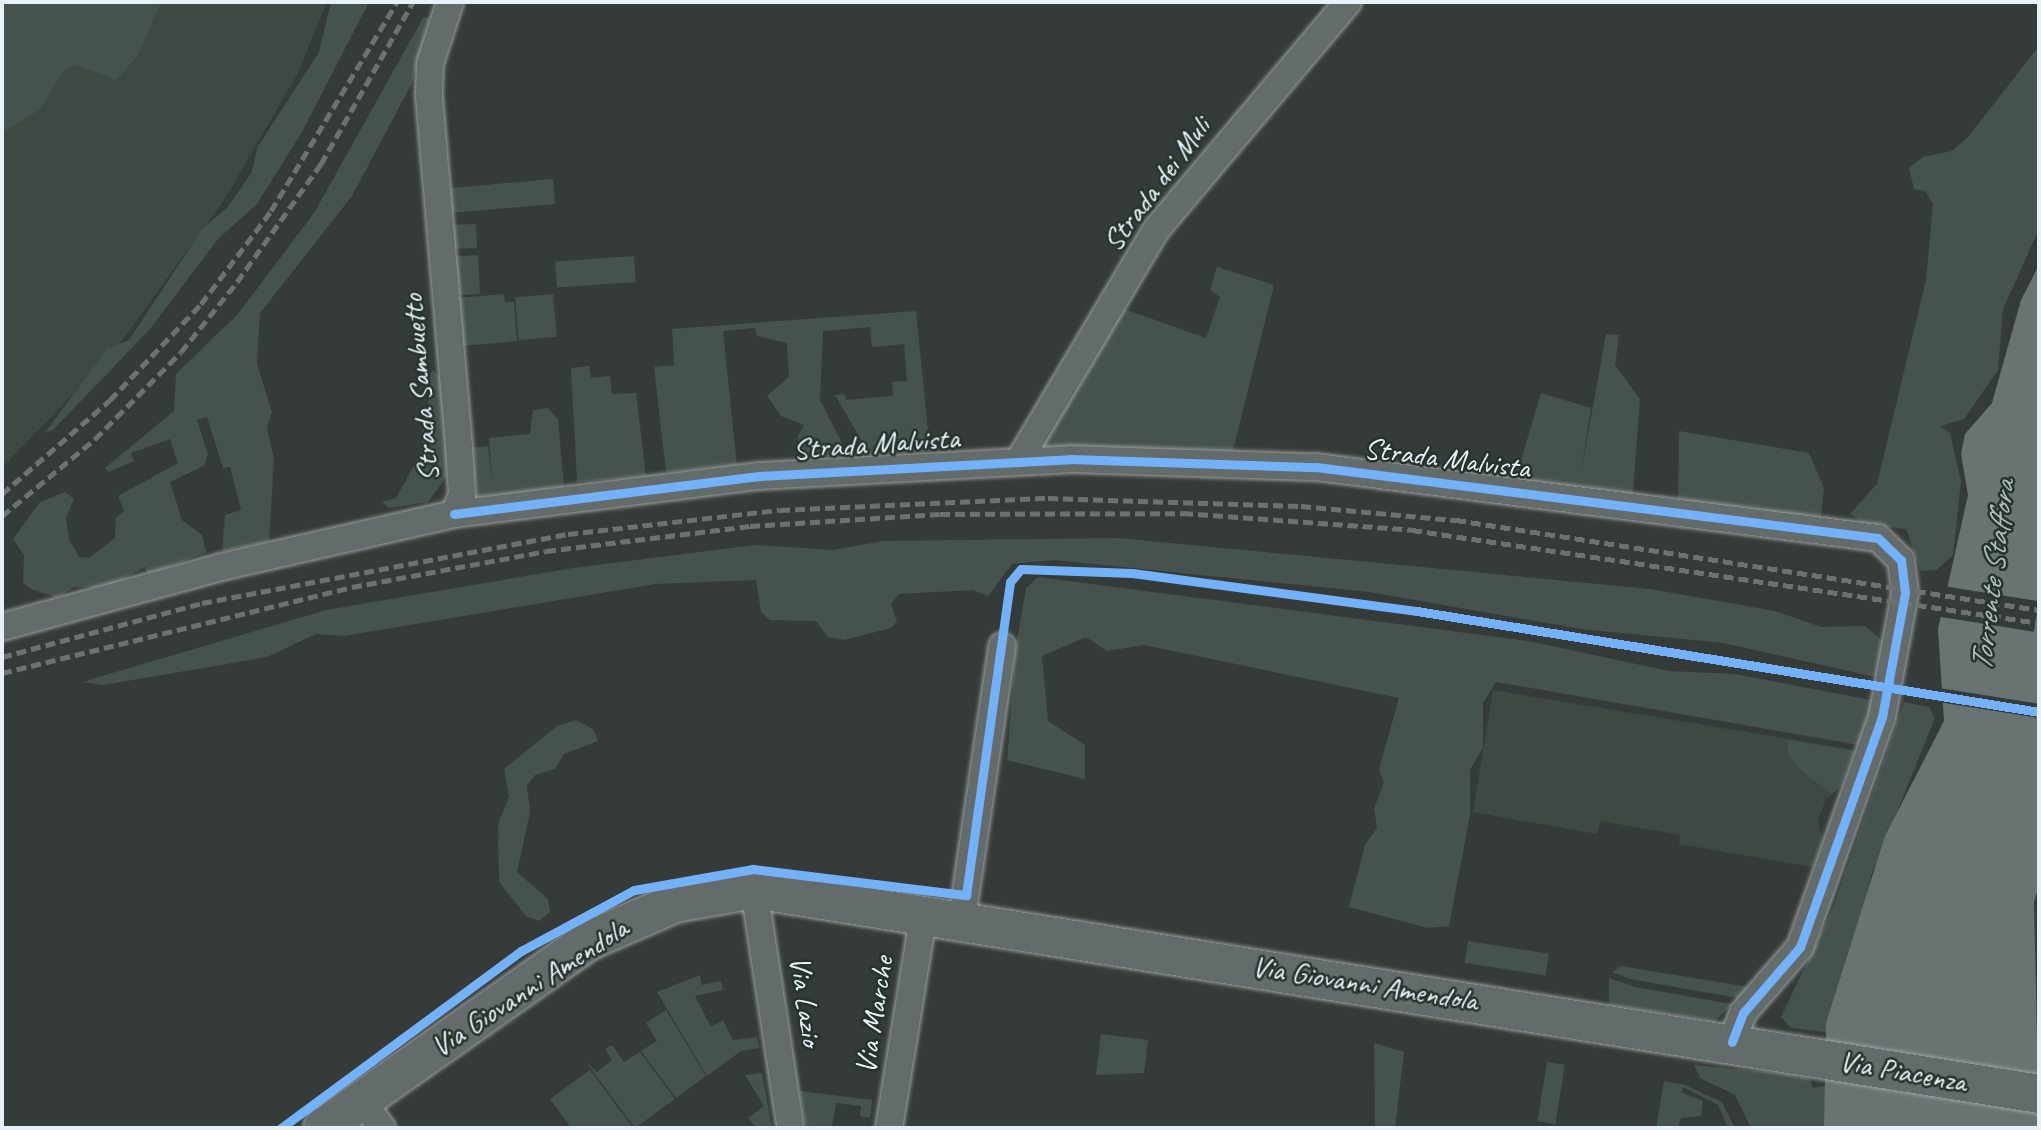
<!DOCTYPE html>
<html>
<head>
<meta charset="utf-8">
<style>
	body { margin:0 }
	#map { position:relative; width:2041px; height:1130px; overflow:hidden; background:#353b38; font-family:Caveat,sans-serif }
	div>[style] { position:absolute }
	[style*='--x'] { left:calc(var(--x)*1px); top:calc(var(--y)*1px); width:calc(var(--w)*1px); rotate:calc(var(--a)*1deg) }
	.built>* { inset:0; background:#3e4944 }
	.green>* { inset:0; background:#46524e; transform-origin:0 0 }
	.water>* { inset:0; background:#687372 }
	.pier>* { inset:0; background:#353b38; transform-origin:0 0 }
	.roads { filter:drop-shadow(0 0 2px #9a9f9f) drop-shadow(0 0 2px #9a9f9f) }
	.minor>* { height:26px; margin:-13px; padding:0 13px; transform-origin:13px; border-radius:13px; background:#646b6b }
	.secondary>* { height:38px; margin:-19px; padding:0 19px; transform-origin:19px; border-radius:19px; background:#646b6b }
	.rail>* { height:5px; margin-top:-2.5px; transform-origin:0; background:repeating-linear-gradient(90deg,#6e7171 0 10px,transparent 0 15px) }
	.cycleway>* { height:9px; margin:-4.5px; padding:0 4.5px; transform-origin:4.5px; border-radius:4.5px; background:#73b2f8 }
	span { translate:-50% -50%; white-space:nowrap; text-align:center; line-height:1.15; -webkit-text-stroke:5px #26332d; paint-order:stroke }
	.street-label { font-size:30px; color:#e8f1f8 }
	.water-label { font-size:32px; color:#b1bbbe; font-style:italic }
	.frame { position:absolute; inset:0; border:4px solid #e8f1f8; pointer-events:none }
</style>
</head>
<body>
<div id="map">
	<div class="built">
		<div style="clip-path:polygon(2px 2px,327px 2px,298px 73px,224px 200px,115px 350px,2px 468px)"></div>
		<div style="clip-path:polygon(1493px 690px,1855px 750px,1841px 787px,1826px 799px,1818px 820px,1822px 841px,1812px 867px,1679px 844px,1680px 835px,1600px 821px,1597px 834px,1473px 812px)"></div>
	</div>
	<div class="green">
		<div style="clip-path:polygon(2px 2px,161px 2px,138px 55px,116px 80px,75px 64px,62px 72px,41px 109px,2px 133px)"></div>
		<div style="clip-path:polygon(331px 2px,369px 2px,302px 132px,257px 204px,218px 239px,150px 329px,53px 430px,45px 433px,107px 349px,129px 340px,203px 228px,227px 208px,252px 172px,257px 148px,319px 52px)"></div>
		<div style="clip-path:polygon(430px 17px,412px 83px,352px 196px,260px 313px,257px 364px,272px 412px,267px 427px,274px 460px,269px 541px,222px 551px,225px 515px,241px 510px,230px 467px,223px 468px,207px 417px,197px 420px,208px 455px,204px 466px,170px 482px,182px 520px,202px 535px,206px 552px,148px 575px,145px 567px,107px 587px,74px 587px,57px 598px,31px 589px,23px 583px,24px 555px,13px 539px,40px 502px,65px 492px,74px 499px,66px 518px,69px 539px,79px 557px,89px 558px,115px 538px,116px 518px,124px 511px,118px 496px,178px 463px,170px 439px,131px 453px,134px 461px,108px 472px,105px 468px,174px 411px,176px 374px,238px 314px,314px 213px,423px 18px)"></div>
		<div style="clip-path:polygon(2039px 46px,2039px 229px,2003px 309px,1998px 370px,1964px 419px,1940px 426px,1950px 433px,1961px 481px,1953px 555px,1937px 570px,1921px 571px,1906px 529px,1865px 524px,1850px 514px,1877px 484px,1926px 280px,1933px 204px,1925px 191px,1914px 189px,1909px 168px,1923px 157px,1952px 151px,1968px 137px)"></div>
		<div style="left:553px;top:179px;width:25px;height:105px;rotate:85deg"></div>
		<div style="left:476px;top:224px;width:24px;height:24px;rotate:88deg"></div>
		<div style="left:478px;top:255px;width:39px;height:24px;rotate:87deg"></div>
		<div style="left:634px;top:256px;width:26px;height:79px;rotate:86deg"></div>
		<div style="clip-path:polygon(1217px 267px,1274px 285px,1232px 455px,1045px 451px,1038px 445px,1121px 308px,1206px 338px,1220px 297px,1210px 290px)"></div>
		<div style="clip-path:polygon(504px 294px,505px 302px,514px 302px,517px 341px,462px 346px,457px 298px)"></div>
		<div style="left:553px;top:294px;width:43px;height:38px;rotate:85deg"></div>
		<div style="clip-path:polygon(916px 311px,930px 451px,870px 455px,835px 395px,845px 394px,846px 400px,893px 396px,892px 382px,907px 381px,904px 344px,872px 347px,870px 327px,823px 331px,820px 400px,848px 455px,804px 458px,797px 438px,804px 425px,781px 416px,767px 396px,789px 377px,787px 343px,757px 336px,755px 328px,723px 331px,737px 466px,666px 472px,654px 367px,674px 365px,672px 329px)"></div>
		<div style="clip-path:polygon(1606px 334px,1619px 335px,1615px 365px,1640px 399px,1633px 492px,1624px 498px,1487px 478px,1489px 470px,1521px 460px,1541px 393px,1591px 408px,1580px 478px)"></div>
		<div style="clip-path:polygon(589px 366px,591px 378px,610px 376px,612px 394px,636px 393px,646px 476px,577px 482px,571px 368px)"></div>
		<div style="clip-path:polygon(434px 370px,444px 383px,453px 468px,428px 502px,389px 508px,382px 502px,396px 498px,422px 451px,422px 420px,429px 406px,424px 380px)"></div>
		<div style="clip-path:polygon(548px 408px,558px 419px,564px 486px,478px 501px,470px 448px,488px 446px,492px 482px,489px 438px,530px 434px,533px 410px)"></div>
		<div style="clip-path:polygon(1679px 431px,1809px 453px,1824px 488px,1820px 525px,1678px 505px)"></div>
		<div style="clip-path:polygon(1118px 538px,1650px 589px,1775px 611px,1821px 627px,1865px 626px,1884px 642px,1880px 678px,1723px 643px,1581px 629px,1369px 592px,1054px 560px,1012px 564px,988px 596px,973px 590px,899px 594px,891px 604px,897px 622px,891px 628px,844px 640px,828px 637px,816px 621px,770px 620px,761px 612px,756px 580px,655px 584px,343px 636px,316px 634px,267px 657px,103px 685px,82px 682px,326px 610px,573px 568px,755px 545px,833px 550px,882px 541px)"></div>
		<div style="clip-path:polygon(1038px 577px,1528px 641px,1669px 671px,1735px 674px,1876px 701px,1859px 745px,1496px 682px,1483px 703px,1483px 747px,1470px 770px,1470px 815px,1449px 926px,1428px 928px,1349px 907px,1365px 845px,1377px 828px,1374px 808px,1384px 783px,1379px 769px,1399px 698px,1144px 645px,1107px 651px,1086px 637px,1042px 656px,1048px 721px,1085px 745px,1085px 779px,1007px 760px,1016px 647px,1026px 588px)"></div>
		<div style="clip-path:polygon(1904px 702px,1929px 707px,1935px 718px,1871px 876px,1850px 979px,1826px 1032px,1791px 1028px,1781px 1017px,1833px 908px)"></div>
		<div style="clip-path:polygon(576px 720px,593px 729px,598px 741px,564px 754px,555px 769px,535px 775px,527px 786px,530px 812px,517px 872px,548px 899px,550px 912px,539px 921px,526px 916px,499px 882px,498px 824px,509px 797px,504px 769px,557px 726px)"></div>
		<div style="clip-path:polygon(1787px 740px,1853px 751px,1840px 786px,1831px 794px,1803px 772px,1790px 757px)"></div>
		<div style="left:1468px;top:941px;width:82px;height:22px;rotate:9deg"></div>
		<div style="clip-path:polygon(1621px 966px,1749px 987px,1738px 998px,1630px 979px,1612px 972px)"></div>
		<div style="clip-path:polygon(700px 975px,702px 985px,721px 981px,723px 990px,695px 996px,711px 1027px,723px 1020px,733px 1040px,757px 1037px,759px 1048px,741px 1051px,707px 1076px,657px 992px)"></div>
		<div style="clip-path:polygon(1609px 978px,1635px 987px,1732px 1004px,1715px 1021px,1609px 1005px)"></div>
		<div style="clip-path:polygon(666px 1010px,706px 1076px,676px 1098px,641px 1051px,657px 1041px,646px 1023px)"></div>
		<div style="clip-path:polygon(1101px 1034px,1148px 1040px,1144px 1073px,1096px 1075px)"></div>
		<div style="clip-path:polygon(1374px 1043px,1404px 1052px,1395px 1128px,1375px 1128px)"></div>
		<div style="clip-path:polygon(612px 1045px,624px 1062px,640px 1052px,675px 1099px,635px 1128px,586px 1062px,597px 1072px,612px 1060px,605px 1049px)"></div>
		<div style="left:1547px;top:1062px;width:18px;height:60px;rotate:9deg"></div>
		<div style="clip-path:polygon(1694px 1065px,1791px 1074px,1810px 1079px,1813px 1088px,1839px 1084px,1843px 1128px,1751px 1128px,1735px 1095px,1700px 1078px)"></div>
		<div style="clip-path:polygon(590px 1070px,633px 1128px,571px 1128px,550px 1099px)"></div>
		<div style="clip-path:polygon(762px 1073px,772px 1128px,756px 1128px,748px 1118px,764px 1106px,745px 1075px)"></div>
		<div style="clip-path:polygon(1664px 1081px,1685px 1085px,1722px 1102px,1735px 1128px,1728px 1128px,1718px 1105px,1683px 1087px,1682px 1093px,1703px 1101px,1701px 1116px,1681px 1118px,1678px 1128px,1656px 1128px)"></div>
		<div style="clip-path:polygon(800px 1091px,872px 1100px,870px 1118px,860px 1116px,861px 1106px,836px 1103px,832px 1128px,806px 1128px)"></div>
	</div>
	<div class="water">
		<div style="clip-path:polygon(2039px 265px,2039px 885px,2034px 902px,2039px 1128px,1824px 1128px,1826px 1023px,1885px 836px,1944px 721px,1938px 629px,1968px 495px,1961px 454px,1965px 434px,1992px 403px,2021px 300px)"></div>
	</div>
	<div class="pier">
		<div style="left:1943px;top:586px;width:97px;height:31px;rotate:9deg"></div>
		<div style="left:1939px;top:688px;width:101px;height:14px;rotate:9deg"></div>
	</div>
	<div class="roads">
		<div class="minor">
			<div style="--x:1020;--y:459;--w:266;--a:-59.3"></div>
			<div style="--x:1156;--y:230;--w:298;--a:-49.9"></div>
			<div style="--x:454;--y:514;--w:307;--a:-7.1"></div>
			<div style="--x:759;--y:476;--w:311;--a:-3.1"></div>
			<div style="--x:1070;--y:459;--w:246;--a:1.9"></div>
			<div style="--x:1316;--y:467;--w:566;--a:7.2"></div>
			<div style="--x:1878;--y:538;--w:32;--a:44"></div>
			<div style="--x:1901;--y:560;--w:33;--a:83"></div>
			<div style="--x:1905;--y:593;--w:126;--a:100.5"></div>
			<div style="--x:1882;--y:717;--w:244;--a:109.6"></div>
			<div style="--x:1800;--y:947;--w:87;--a:130.8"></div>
			<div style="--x:1743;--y:1013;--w:31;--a:111"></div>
			<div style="--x:2;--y:627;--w:227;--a:-15.3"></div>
			<div style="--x:221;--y:567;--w:239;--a:-12.8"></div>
			<div style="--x:454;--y:514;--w:21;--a:-67"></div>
			<div style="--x:462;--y:495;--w:49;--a:-93.5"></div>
			<div style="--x:459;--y:446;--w:354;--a:-94.9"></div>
			<div style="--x:429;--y:93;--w:29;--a:-88"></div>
			<div style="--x:430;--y:64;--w:65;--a:-72.1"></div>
			<div style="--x:754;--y:889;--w:238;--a:81.3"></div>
			<div style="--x:962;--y:918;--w:275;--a:-81.6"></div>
			<div style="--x:361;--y:1100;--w:35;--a:53"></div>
			<div style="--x:889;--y:1128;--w:219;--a:-80.8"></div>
		</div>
		<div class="secondary">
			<div style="--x:323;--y:1128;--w:327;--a:-35.2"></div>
			<div style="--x:590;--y:940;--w:93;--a:-23.5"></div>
			<div style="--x:675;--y:903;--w:80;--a:-10"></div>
			<div style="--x:754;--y:889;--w:1301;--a:9.06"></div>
		</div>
	</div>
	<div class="rail">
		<div style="--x:2;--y:494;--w:143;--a:-41"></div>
		<div style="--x:110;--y:400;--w:132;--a:-46.5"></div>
		<div style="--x:201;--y:304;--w:116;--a:-53"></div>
		<div style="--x:271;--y:211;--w:244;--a:-58.9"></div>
		<div style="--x:2;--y:516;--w:121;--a:-39.6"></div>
		<div style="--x:95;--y:439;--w:122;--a:-45.3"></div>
		<div style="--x:181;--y:352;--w:90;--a:-51.3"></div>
		<div style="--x:237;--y:282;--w:145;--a:-54.6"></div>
		<div style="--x:321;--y:164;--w:186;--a:-60.4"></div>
		<div style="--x:2;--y:657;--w:207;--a:-15.1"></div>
		<div style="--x:202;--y:603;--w:372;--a:-10.7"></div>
		<div style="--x:568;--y:534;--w:213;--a:-6.5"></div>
		<div style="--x:780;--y:510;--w:268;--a:-2.6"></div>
		<div style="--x:1048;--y:498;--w:253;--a:1.8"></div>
		<div style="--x:1301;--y:506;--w:156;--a:5.2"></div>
		<div style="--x:1456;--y:520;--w:590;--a:8.78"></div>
		<div style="--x:2;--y:673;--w:360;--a:-13.8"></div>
		<div style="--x:352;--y:587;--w:197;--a:-10.5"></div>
		<div style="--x:546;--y:551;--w:206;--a:-7"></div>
		<div style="--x:750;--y:526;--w:190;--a:-3.6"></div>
		<div style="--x:940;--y:514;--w:243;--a:-0.2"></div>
		<div style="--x:1183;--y:513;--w:230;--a:4.2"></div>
		<div style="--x:1412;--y:530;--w:634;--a:8.44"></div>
	</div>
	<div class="cycleway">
		<div style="--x:454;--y:514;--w:307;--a:-7.1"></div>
		<div style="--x:759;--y:476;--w:311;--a:-3.1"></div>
		<div style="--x:1070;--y:459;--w:246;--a:1.9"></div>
		<div style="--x:1316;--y:467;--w:566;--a:7.2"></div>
		<div style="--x:1878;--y:538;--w:32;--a:44"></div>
		<div style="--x:1901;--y:560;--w:33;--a:83"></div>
		<div style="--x:1905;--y:593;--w:126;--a:100.5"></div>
		<div style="--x:1882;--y:717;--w:244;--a:109.6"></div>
		<div style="--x:1800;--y:947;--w:87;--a:130.8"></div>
		<div style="--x:1743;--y:1013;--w:31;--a:111"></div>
		<div style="--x:281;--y:1128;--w:298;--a:-36.4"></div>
		<div style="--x:521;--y:951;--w:128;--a:-28.4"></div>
		<div style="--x:634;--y:890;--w:121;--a:-10"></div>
		<div style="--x:753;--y:869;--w:215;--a:7"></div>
		<div style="--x:966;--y:895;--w:316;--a:-82"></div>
		<div style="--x:1010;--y:582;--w:17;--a:-50"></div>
		<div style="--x:1021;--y:569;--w:111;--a:2.1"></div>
		<div style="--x:1132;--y:573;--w:288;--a:7.6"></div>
		<div style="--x:1417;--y:611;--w:630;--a:9.22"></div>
	</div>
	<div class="street-label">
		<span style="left:1156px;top:184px;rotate:-53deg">Strada dei Muli</span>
		<span style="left:420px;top:388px;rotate:-95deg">Strada Sambuetto</span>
		<span style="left:876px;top:443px;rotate:-4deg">Strada Malvista</span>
		<span style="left:1447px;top:458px;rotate:7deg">Strada Malvista</span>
		<span style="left:1365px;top:983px;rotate:9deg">Via Giovanni Amendola</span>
		<span style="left:529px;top:987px;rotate:-33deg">Via Giovanni Amendola</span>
		<span style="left:806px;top:1001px;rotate:82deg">Via Lazio</span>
		<span style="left:874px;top:1015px;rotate:-81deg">Via Marche</span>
		<span style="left:1903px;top:1071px;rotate:10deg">Via Piacenza</span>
	</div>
	<div class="water-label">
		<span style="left:1993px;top:576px;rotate:-83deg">Torrente Staffora</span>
	</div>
	<div class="frame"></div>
</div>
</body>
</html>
